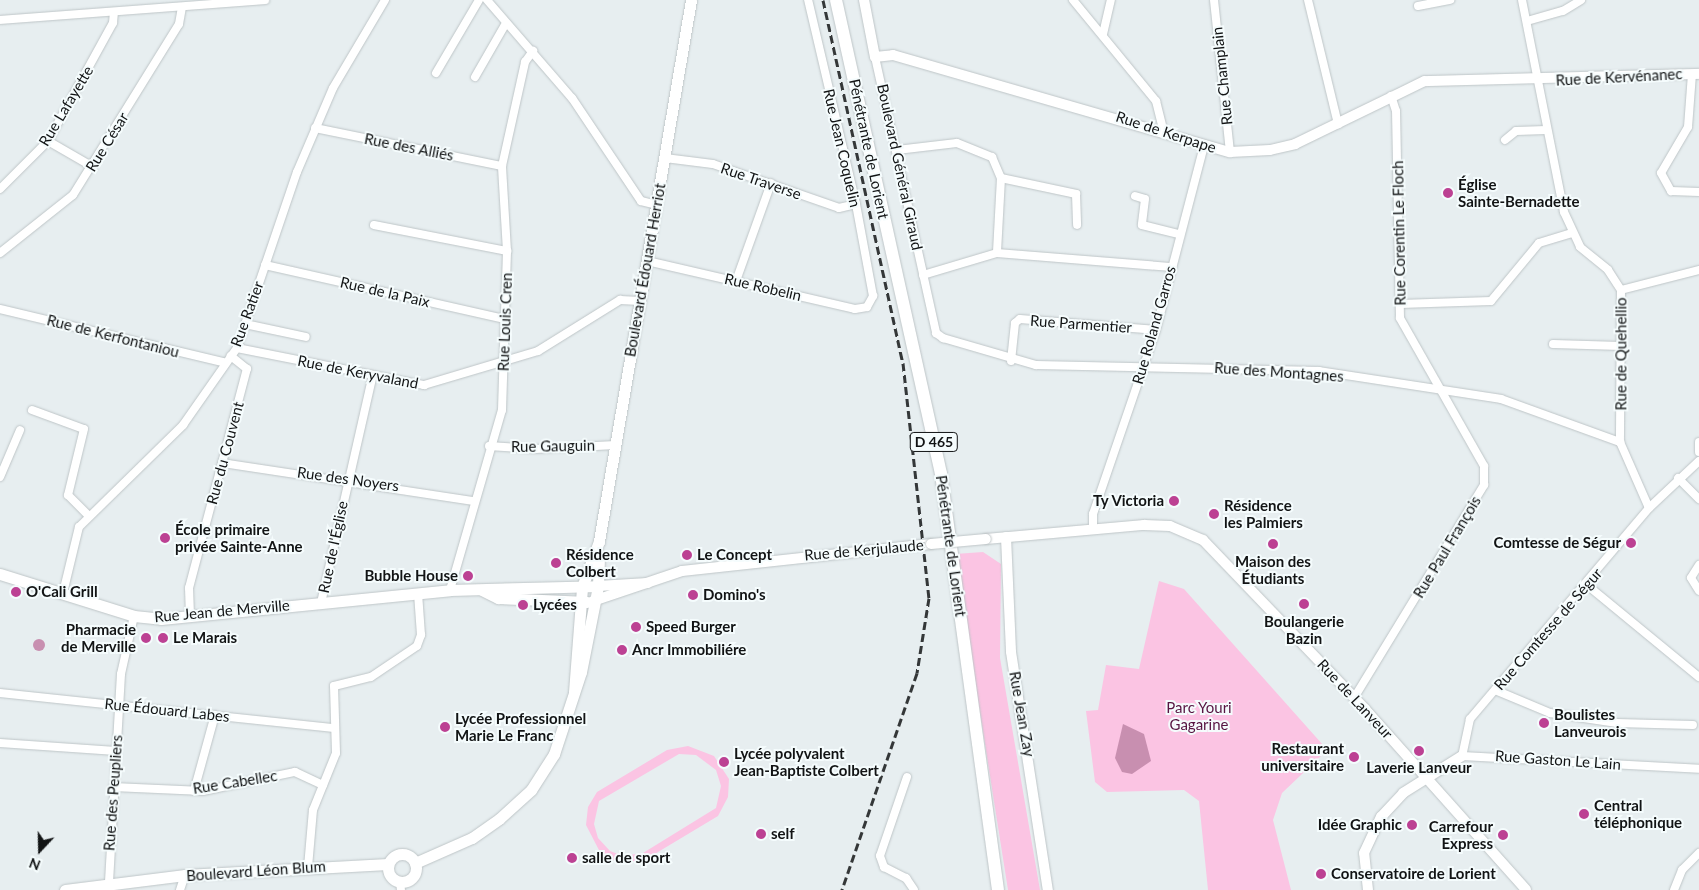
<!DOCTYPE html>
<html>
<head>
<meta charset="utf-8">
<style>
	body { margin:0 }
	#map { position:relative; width:1699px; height:890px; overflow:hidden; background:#e7eef0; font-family:Lato,sans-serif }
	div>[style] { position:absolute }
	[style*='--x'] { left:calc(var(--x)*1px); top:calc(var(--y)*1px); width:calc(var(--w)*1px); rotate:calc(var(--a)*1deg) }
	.green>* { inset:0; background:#fbc4e3 }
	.water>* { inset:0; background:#c88fb0 }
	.round { border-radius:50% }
	.roads { filter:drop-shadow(0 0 1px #bec5c7) drop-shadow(0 0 1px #bec5c7) }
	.minor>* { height:8px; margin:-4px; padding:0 4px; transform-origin:4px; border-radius:4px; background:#fff }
	.tertiary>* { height:10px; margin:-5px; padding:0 5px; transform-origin:5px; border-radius:5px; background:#fff }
	.secondary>* { height:11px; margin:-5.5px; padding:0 5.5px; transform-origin:5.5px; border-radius:5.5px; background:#fff }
	.secondary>.ring { margin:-5.5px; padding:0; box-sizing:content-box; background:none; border:11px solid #fff; border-radius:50% }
	.primary>* { height:12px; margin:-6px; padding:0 6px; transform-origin:6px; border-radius:6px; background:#fff }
	.rail>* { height:3px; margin-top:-1.5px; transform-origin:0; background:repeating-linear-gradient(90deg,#343738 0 8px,transparent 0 12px) }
	.bridges { filter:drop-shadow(0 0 1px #bec5c7) drop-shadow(0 0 1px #bec5c7) }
	.tertiary-bridge>* { height:10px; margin:-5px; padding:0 5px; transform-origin:5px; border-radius:5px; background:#fff }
	.dots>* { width:14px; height:14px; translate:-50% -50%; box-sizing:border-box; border:2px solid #f5fcfd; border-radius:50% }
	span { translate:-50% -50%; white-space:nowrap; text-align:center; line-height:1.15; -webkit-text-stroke:4px #f5fcfd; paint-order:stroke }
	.shield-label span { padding:1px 4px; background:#f5fcfd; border:1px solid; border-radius:4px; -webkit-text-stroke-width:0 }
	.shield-label { font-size:14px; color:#121415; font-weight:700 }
	.street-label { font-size:15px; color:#121415 }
	.poi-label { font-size:15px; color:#121415; font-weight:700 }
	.left { translate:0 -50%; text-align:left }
	.right { translate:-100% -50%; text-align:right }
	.park-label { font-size:15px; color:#571442 }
	.north { position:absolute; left:15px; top:825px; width:50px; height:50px; -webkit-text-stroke:4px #f5fcfd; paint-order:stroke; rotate:201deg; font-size:14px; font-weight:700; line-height:20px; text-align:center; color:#121415 }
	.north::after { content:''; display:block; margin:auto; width:18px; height:22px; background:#121415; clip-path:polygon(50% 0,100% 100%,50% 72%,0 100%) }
</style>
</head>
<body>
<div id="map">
	<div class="green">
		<div style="clip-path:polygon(983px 552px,1001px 564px,1000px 658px,1040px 890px,1008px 890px,955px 554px)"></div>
		<div style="clip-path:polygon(1159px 581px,1184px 589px,1323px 745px,1317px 751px,1321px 756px,1282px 793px,1273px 820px,1291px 890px,1208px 890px,1199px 801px,1184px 790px,1107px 792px,1095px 782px,1086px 711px,1098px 710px,1106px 665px,1139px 669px)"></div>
		<div style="clip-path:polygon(evenodd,688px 746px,714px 756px,729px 779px,728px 797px,718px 816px,643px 861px,619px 863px,601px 854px,586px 825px,588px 807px,597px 792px,667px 750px,688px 746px,679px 754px,696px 755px,716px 770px,721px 786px,716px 808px,643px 853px,623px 856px,610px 851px,598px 838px,594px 824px,599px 801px,679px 754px)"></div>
	</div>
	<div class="water">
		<div class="round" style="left:33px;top:639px;width:12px;height:12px"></div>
		<div style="clip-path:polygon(1123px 724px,1144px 734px,1151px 761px,1132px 774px,1122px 772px,1115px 758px)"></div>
	</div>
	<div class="roads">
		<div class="minor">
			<div style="--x:487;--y:0;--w:130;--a:49.1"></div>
			<div style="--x:572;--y:98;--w:124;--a:56.2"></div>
			<div style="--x:641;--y:201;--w:16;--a:14"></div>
			<div style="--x:1073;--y:0;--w:131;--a:50.6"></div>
			<div style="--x:1156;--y:101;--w:32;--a:76"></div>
			<div style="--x:1214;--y:0;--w:153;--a:84"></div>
			<div style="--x:1308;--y:0;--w:128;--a:76.4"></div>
			<div style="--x:1522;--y:0;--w:216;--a:78.8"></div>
			<div style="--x:1564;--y:212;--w:38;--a:65"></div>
			<div style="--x:1580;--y:247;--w:36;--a:39"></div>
			<div style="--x:1608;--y:270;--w:24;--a:57"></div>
			<div style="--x:1621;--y:290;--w:152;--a:90.4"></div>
			<div style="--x:1620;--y:442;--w:72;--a:66.3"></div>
			<div style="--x:1418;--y:6;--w:33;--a:-11"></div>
			<div style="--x:0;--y:20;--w:266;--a:-4.3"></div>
			<div style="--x:1527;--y:21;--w:37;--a:-16"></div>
			<div style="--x:1563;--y:11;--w:21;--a:-31"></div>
			<div style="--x:1103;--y:34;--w:35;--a:-77"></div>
			<div style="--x:875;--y:57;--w:283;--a:77.5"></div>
			<div style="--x:936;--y:333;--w:9;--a:36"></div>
			<div style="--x:943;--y:338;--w:97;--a:16.2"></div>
			<div style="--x:1036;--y:365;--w:283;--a:1.2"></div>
			<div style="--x:1319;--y:371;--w:184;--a:8.7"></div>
			<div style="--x:1501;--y:399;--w:127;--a:19.9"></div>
			<div style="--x:436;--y:73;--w:85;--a:-59.5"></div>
			<div style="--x:1692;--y:74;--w:53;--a:94.3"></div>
			<div style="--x:1688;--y:127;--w:53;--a:120.4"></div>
			<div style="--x:1661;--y:173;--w:21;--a:61"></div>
			<div style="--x:1671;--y:191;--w:28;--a:2"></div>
			<div style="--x:475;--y:77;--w:62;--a:-60.1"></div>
			<div style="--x:315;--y:128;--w:191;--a:11.5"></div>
			<div style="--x:1505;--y:140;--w:14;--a:-39"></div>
			<div style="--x:1516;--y:131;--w:30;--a:-2"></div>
			<div style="--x:48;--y:141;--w:52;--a:30"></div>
			<div style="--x:897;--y:150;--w:60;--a:-6.7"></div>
			<div style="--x:957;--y:143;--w:38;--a:22"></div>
			<div style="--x:992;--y:157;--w:23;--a:67"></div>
			<div style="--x:1001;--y:178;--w:75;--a:93.1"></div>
			<div style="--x:665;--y:158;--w:48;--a:7.1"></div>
			<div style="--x:713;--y:164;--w:133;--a:19.2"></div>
			<div style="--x:839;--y:208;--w:17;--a:-13"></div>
			<div style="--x:1001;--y:178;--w:77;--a:12"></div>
			<div style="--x:1076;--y:194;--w:31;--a:88"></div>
			<div style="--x:0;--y:189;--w:68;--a:-45"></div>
			<div style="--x:48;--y:141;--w:135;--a:-61.2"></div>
			<div style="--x:113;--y:23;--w:11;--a:-85"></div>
			<div style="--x:1135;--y:196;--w:10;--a:17"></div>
			<div style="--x:1145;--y:199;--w:26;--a:97"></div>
			<div style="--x:1142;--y:225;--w:38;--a:14"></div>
			<div style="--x:374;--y:225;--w:136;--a:11.1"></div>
			<div style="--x:0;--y:253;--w:93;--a:-38.5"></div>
			<div style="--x:73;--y:195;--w:201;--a:-58.2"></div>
			<div style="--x:179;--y:24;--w:17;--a:-80"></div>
			<div style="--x:647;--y:261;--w:213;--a:13"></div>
			<div style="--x:855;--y:309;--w:12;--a:-9"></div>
			<div style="--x:867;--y:307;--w:13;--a:-61"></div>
			<div style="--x:873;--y:296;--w:94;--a:-100.5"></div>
			<div style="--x:856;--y:204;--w:210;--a:-103.2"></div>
			<div style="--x:265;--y:265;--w:246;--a:12.7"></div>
			<div style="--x:923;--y:275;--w:77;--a:-16.6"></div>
			<div style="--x:997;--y:253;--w:176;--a:4.6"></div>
			<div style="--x:736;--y:281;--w:104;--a:-70.3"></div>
			<div style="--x:1621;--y:290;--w:81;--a:-14.4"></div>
			<div style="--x:1400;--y:304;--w:91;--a:-1.9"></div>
			<div style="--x:1491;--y:301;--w:75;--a:-50.4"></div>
			<div style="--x:1539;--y:243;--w:34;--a:-17"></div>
			<div style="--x:0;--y:309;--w:232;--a:13.4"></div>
			<div style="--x:245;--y:324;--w:62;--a:12"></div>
			<div style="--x:1553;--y:344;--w:68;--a:1.7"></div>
			<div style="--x:237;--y:348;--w:191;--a:11.2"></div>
			<div style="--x:424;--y:385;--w:119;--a:-16.6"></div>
			<div style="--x:538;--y:351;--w:97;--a:-31.9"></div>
			<div style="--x:620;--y:300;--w:20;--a:3"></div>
			<div style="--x:1011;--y:361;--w:38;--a:-84"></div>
			<div style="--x:1015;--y:323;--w:6;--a:-39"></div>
			<div style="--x:1020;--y:319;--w:136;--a:4.6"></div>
			<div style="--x:32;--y:410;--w:55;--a:20.1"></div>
			<div style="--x:84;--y:429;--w:68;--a:103.6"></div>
			<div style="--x:68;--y:495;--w:28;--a:45"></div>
			<div style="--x:1699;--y:442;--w:10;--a:90"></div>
			<div style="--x:489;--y:446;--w:46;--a:3.7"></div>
			<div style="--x:535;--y:449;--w:81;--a:-2.8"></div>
			<div style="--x:1699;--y:461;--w:69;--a:136.8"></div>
			<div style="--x:1649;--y:508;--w:277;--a:130.3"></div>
			<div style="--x:1470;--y:719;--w:38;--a:102"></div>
			<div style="--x:1462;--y:756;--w:237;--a:3.1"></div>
			<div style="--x:222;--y:463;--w:254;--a:8.6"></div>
			<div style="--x:0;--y:477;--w:51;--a:-66.9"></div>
			<div style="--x:1678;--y:478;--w:30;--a:45"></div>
			<div style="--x:1093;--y:527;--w:13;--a:-90"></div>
			<div style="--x:1093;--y:514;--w:194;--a:-71.1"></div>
			<div style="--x:1156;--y:330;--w:190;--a:-75.4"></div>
			<div style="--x:1699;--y:565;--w:15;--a:122"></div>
			<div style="--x:1691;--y:578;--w:15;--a:58"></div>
			<div style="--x:1587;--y:585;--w:145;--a:39.4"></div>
			<div style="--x:450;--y:590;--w:187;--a:-73.9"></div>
			<div style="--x:502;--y:410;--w:159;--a:-88.2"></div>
			<div style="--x:507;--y:251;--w:85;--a:-93.4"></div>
			<div style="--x:502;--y:166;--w:107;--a:-77.5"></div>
			<div style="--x:525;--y:62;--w:14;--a:-54"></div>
			<div style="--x:63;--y:593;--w:68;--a:-76.4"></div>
			<div style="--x:79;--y:527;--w:146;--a:-44.4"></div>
			<div style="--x:183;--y:425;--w:94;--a:-55"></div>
			<div style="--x:237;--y:348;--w:186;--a:-71.2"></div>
			<div style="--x:297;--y:172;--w:91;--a:-66.8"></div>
			<div style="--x:333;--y:88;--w:102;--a:-59.4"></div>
			<div style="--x:321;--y:603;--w:234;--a:-77.2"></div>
			<div style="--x:190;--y:616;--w:28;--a:-92"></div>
			<div style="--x:189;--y:588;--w:227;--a:-75.2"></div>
			<div style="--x:247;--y:369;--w:21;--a:-141"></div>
			<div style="--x:1495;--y:690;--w:60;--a:22.7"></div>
			<div style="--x:1550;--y:713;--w:68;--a:8.5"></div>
			<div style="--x:1617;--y:723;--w:76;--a:1.5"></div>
			<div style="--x:0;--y:693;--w:336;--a:6"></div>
			<div style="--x:1354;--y:698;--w:250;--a:-58.6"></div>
			<div style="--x:1484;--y:485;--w:19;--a:-90"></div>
			<div style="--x:1484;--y:466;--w:170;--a:-119.6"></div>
			<div style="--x:1400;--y:318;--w:207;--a:-91.1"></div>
			<div style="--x:1396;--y:111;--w:16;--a:-108"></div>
			<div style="--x:0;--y:743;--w:116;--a:3.9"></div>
			<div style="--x:907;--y:777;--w:83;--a:108.9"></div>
			<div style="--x:880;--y:856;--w:12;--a:70"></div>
			<div style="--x:884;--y:867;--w:25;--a:27"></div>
			<div style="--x:906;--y:878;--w:14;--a:56"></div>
			<div style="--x:113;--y:787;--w:90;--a:2.5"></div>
			<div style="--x:203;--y:791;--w:94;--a:-11.7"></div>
			<div style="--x:295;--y:772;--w:31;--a:25"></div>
			<div style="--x:194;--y:791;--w:79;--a:-74.6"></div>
			<div style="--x:308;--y:867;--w:57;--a:-85"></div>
			<div style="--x:313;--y:810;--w:61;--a:-68"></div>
			<div style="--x:336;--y:753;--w:67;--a:-91.7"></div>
			<div style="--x:334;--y:686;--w:38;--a:-14"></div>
			<div style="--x:371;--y:677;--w:55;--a:-34"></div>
			<div style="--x:417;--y:646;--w:12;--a:-70"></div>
			<div style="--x:421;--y:635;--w:42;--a:-94.1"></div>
			<div style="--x:109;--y:882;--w:208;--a:-86.7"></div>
			<div style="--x:121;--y:674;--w:59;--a:-77.4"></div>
			<div style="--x:400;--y:882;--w:8;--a:83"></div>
			<div style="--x:180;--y:890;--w:16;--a:-72"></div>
			<div style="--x:1674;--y:890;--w:22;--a:-68"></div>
			<div style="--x:1682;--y:870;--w:24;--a:-45"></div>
		</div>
		<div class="tertiary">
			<div style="--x:864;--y:0;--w:58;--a:79.1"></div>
			<div style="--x:875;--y:57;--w:18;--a:-6"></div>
			<div style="--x:893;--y:55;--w:351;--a:16.1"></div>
			<div style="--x:1230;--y:152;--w:40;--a:-2.9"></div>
			<div style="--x:1270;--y:150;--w:26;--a:-13"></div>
			<div style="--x:1295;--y:144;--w:144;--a:-25.9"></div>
			<div style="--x:1425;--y:81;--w:274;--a:-1.5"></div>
			<div style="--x:1006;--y:537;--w:115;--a:87.5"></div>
			<div style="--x:1011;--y:652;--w:241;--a:81.2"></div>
			<div style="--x:986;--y:539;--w:159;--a:-5.1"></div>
			<div style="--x:1144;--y:525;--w:26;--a:2"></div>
			<div style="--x:1170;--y:526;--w:36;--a:23"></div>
			<div style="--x:1203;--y:540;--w:234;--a:46.2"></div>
			<div style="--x:1365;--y:709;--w:242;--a:48.3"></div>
			<div style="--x:598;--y:586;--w:50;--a:-3.4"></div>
			<div style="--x:593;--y:601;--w:94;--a:-18.6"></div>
			<div style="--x:682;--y:571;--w:250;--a:-6.2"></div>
			<div style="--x:1368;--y:890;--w:37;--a:-96"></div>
			<div style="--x:1364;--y:853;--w:40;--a:-65"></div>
			<div style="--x:1381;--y:817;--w:33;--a:-47"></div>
			<div style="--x:1403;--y:793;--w:70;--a:-32.1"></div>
		</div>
		<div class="secondary">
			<div style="--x:0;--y:574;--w:140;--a:17.4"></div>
			<div style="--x:134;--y:616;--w:27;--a:6"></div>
			<div style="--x:161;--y:619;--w:290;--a:-5.7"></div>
			<div style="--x:450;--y:590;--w:148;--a:-1.5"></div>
			<div style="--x:482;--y:590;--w:18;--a:27"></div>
			<div style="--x:498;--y:598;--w:89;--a:2.6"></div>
			<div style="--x:574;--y:692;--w:105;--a:-85.6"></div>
			<div style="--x:582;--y:587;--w:49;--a:-69.7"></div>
			<div style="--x:599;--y:541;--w:549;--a:-80.35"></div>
			<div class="ring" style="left:388px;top:854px;width:17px;height:17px"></div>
			<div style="--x:415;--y:863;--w:62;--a:-23.7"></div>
			<div style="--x:472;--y:838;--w:33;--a:-35"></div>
			<div style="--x:499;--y:819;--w:43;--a:-42.2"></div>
			<div style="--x:531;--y:790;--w:43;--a:-57.4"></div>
			<div style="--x:554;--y:754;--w:86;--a:-71.8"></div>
			<div style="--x:581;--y:672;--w:88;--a:-78.8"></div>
			<div style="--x:598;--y:586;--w:31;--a:-88"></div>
			<div style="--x:65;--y:890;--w:121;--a:-7.1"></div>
			<div style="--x:185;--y:875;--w:203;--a:-3.1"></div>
		</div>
		<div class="primary">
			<div style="--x:836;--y:0;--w:485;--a:77.5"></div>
			<div style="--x:941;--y:474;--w:420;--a:82.2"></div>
		</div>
	</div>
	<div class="rail">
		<div style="--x:823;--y:0;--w:372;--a:77.6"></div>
		<div style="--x:903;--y:363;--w:236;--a:83.7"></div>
		<div style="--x:929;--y:598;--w:76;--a:99.1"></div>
		<div style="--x:917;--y:673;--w:230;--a:109.1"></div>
	</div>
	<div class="bridges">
		<div class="tertiary-bridge">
			<div style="--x:931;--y:544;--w:55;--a:-5.2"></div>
		</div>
	</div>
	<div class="dots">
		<div style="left:1448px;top:193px;background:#bc4193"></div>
		<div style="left:1174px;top:501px;background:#bc4193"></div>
		<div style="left:1214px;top:514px;background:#bc4193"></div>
		<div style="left:165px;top:538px;background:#bc4193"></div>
		<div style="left:1631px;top:543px;background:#bc4193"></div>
		<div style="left:1273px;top:544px;background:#bc4193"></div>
		<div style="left:687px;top:555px;background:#bc4193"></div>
		<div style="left:556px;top:563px;background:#bc4193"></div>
		<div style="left:468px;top:576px;background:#bc4193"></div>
		<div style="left:16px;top:592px;background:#bc4193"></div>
		<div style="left:693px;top:595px;background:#bc4193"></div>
		<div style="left:1304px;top:604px;background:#bc4193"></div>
		<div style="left:523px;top:605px;background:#bc4193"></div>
		<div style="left:636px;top:627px;background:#bc4193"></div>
		<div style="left:146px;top:638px;background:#bc4193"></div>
		<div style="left:163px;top:638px;background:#bc4193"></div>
		<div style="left:622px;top:650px;background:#bc4193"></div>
		<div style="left:1544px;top:723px;background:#bc4193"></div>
		<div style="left:445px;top:727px;background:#bc4193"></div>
		<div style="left:1419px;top:751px;background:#bc4193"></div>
		<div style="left:1354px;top:757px;background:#bc4193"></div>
		<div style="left:724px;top:762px;background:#bc4193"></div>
		<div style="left:1584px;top:814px;background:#bc4193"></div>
		<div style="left:1412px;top:825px;background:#bc4193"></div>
		<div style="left:761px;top:834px;background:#bc4193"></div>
		<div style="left:1503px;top:835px;background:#bc4193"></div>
		<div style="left:572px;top:858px;background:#bc4193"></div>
		<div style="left:1321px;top:874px;background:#bc4193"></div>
	</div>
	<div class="shield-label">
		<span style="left:934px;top:442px">D 465</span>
	</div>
	<div class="street-label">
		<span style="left:1222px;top:76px;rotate:-96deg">Rue Champlain</span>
		<span style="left:1619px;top:77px;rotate:-3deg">Rue de Kervénanec</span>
		<span style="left:66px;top:106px;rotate:-59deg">Rue Lafayette</span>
		<span style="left:1166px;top:132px;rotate:18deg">Rue de Kerpape</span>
		<span style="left:107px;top:142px;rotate:-58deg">Rue César</span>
		<span style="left:409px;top:147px;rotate:11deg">Rue des Alliés</span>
		<span style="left:842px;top:148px;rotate:77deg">Rue Jean Coquelin</span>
		<span style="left:869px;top:149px;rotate:78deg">Pénétrante de Lorient</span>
		<span style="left:900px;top:167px;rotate:78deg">Boulevard Général Giraud</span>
		<span style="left:761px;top:181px;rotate:19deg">Rue Traverse</span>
		<span style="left:1399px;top:233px;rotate:-91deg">Rue Corentin Le Floch</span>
		<span style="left:645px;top:270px;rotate:-80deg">Boulevard Édouard Herriot</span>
		<span style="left:763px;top:287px;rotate:13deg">Rue Robelin</span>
		<span style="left:385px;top:292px;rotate:13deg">Rue de la Paix</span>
		<span style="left:247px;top:314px;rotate:-70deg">Rue Ratier</span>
		<span style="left:505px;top:322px;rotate:-88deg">Rue Louis Cren</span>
		<span style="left:1081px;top:324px;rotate:4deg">Rue Parmentier</span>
		<span style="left:1154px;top:325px;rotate:-74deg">Rue Roland Garros</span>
		<span style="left:113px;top:336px;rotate:14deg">Rue de Kerfontaniou</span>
		<span style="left:1621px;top:354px;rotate:-90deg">Rue de Quehellio</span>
		<span style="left:358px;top:372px;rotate:11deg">Rue de Keryvaland</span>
		<span style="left:1279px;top:372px;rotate:4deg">Rue des Montagnes</span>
		<span style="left:553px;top:446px;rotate:-1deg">Rue Gauguin</span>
		<span style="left:225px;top:453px;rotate:-75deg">Rue du Couvent</span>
		<span style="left:348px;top:479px;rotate:8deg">Rue des Noyers</span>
		<span style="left:951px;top:546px;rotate:82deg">Pénétrante de Lorient</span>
		<span style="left:333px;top:547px;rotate:-78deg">Rue de l'Église</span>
		<span style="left:1447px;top:547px;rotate:-59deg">Rue Paul François</span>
		<span style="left:864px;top:550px;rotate:-5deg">Rue de Kerjulaude</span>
		<span style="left:222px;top:611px;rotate:-5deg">Rue Jean de Merville</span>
		<span style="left:1548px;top:629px;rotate:-49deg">Rue Comtesse de Ségur</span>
		<span style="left:1355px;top:699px;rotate:47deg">Rue de Lanveur</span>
		<span style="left:167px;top:710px;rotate:6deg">Rue Édouard Labes</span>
		<span style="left:1022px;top:714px;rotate:80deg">Rue Jean Zay</span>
		<span style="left:1558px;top:760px;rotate:4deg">Rue Gaston Le Lain</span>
		<span style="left:235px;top:782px;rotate:-9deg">Rue Cabellec</span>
		<span style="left:113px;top:793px;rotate:-86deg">Rue des Peupliers</span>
		<span style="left:256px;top:871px;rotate:-4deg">Boulevard Léon Blum</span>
	</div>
	<div class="poi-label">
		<span class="left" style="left:1458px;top:193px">Église<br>Sainte-Bernadette</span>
		<span class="right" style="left:1164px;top:501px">Ty Victoria</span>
		<span class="left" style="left:1224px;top:514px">Résidence<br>les Palmiers</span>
		<span class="left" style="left:175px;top:538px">École primaire<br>privée Sainte-Anne</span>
		<span class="right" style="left:1621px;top:543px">Comtesse de Ségur</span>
		<span class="left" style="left:566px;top:563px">Résidence<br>Colbert</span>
		<span class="left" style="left:697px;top:555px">Le Concept</span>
		<span style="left:1273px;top:570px">Maison des<br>Étudiants</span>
		<span class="right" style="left:458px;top:576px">Bubble House</span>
		<span class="left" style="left:26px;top:592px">O'Cali Grill</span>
		<span class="left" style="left:703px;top:595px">Domino's</span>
		<span class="left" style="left:533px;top:605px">Lycées</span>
		<span style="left:1304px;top:630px">Boulangerie<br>Bazin</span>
		<span class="left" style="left:646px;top:627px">Speed Burger</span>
		<span class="right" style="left:136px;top:638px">Pharmacie<br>de Merville</span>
		<span class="left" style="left:173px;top:638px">Le Marais</span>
		<span class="left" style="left:632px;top:650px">Ancr Immobiliére</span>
		<span class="left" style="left:1554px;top:723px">Boulistes<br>Lanveurois</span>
		<span class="left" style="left:455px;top:727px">Lycée Professionnel<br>Marie Le Franc</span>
		<span class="right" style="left:1344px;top:757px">Restaurant<br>universitaire</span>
		<span class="left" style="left:734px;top:762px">Lycée polyvalent<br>Jean-Baptiste Colbert</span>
		<span style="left:1419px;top:768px">Laverie Lanveur</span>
		<span class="left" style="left:1594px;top:814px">Central<br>téléphonique</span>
		<span class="right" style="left:1402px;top:825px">Idée Graphic</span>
		<span class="right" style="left:1493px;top:835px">Carrefour<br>Express</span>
		<span class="left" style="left:771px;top:834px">self</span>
		<span class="left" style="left:582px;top:858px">salle de sport</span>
		<span class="left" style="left:1331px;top:874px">Conservatoire de Lorient</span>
	</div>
	<div class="park-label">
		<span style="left:1199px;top:716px">Parc Youri<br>Gagarine</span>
	</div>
	<div class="north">N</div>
</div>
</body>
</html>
